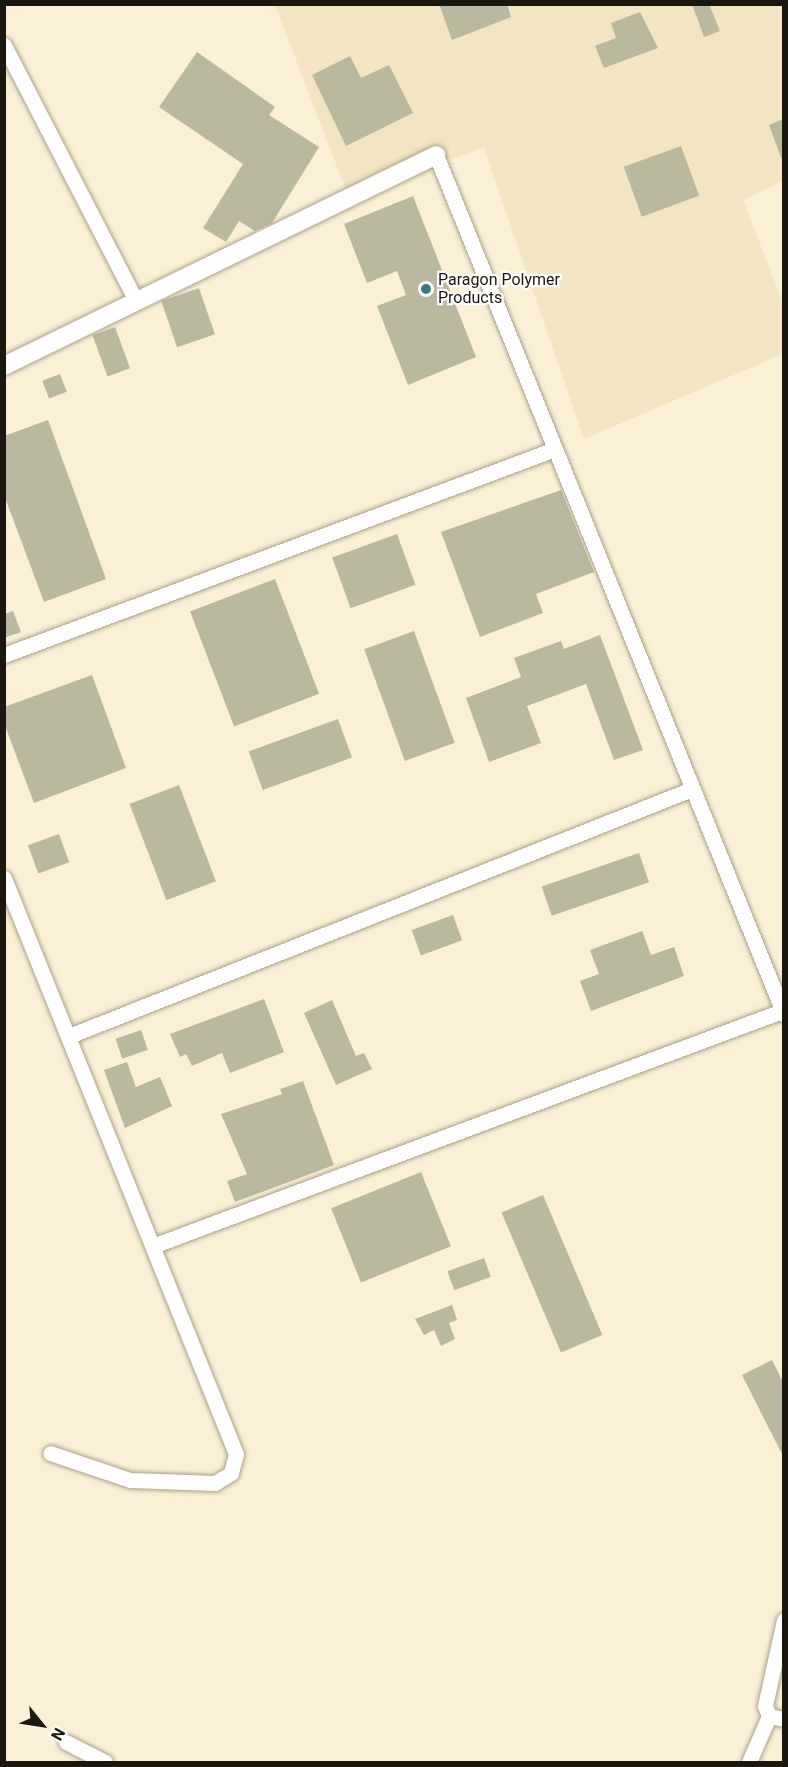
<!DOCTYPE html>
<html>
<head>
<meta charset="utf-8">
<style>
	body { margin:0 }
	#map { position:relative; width:788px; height:1767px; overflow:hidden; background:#fbf0d6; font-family:Roboto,sans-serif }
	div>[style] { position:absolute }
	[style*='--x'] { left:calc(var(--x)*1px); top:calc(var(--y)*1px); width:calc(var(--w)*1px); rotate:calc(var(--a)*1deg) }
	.built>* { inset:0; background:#f3e4c3 }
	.building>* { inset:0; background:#bab99f; transform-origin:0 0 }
	.roads { filter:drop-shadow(0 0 2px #aca189) drop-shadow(0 0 2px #aca189) }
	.minor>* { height:15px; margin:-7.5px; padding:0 7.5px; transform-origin:7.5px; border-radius:7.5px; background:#fff }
	.tertiary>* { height:18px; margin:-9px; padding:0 9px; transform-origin:9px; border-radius:9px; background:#fff }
	.dots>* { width:16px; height:16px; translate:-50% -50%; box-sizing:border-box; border:3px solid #fff; border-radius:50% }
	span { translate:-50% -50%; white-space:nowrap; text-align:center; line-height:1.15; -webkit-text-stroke:4.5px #fff; paint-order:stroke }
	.poi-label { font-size:16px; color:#1b170e }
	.left { translate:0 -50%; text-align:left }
	.frame { position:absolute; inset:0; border:6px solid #1b170e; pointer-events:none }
	.north { position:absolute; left:12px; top:1695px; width:60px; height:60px; -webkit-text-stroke:4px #fff; paint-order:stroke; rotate:120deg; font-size:16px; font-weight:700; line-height:24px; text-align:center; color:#1b170e }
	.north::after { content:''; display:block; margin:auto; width:21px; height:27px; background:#1b170e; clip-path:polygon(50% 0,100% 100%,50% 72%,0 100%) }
</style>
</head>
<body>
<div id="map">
	<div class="built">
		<div style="clip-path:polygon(275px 5px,783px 5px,783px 181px,743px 200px,783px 303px,783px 354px,584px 439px,484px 148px,347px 193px)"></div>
	</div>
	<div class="building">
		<div style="clip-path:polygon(439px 4px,507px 4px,511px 17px,452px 40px)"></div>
		<div style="clip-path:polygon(692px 4px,709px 4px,720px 31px,704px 37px)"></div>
		<div style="clip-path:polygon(640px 12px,658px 48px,604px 68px,595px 46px,616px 38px,611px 23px)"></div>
		<div style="clip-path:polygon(197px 52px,275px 107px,269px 115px,319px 147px,272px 223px,255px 231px,239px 221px,226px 242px,203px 228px,243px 164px,159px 107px)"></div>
		<div style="clip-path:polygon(350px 56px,361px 78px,389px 65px,413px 113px,346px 146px,312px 75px)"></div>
		<div style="clip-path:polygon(783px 119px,783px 159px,782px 160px,769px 125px)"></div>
		<div style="left:681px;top:146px;width:53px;height:61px;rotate:70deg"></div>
		<div style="clip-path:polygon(413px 196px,476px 357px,408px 385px,377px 306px,406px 295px,397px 271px,367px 283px,344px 224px)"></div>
		<div style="left:199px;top:288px;width:49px;height:40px;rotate:71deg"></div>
		<div style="left:115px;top:327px;width:44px;height:24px;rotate:70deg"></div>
		<div style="left:60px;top:374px;width:19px;height:19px;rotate:69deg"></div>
		<div style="clip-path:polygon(48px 420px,106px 579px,44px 602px,4px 495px,4px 436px)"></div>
		<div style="clip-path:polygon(561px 490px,594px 572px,536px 594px,543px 613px,480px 637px,441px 532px)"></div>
		<div style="left:397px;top:534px;width:54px;height:69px;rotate:70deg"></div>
		<div style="left:275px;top:579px;width:123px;height:91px;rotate:69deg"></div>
		<div style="clip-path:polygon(13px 611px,21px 632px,4px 638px,4px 614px)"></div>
		<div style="left:414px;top:631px;width:119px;height:53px;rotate:70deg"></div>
		<div style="clip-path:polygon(600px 635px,643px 750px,614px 760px,586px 684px,527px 706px,541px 743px,489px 762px,466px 698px,521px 677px,514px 658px,561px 641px,564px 649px)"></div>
		<div style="clip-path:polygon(92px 675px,126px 768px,34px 803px,4px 723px,4px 707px)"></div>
		<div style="left:338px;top:719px;width:41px;height:95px;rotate:70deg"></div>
		<div style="left:179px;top:785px;width:103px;height:53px;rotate:69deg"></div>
		<div style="left:59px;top:834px;width:30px;height:33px;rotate:70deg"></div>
		<div style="left:639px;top:853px;width:31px;height:103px;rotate:71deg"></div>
		<div style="left:453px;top:915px;width:27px;height:44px;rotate:70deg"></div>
		<div style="clip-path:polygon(642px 931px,651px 955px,674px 947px,684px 976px,591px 1011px,580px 981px,599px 974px,590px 950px)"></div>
		<div style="clip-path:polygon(264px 999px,284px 1052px,230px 1073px,222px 1053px,192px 1066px,186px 1054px,180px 1057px,170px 1034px)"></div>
		<div style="clip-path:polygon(332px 1000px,356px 1056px,364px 1053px,372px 1069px,336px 1085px,304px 1013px)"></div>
		<div style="left:141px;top:1030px;width:21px;height:27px;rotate:71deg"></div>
		<div style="clip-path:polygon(127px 1062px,136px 1087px,160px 1077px,172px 1106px,125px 1128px,104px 1070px)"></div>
		<div style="clip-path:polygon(303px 1081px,334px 1165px,235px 1202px,227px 1181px,247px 1174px,221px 1114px,282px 1094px,280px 1089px)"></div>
		<div style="left:421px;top:1172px;width:80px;height:97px;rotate:68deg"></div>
		<div style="left:543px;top:1195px;width:152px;height:45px;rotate:67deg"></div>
		<div style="left:484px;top:1258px;width:20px;height:39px;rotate:70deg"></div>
		<div style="clip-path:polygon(452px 1305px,457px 1320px,449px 1323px,455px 1339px,441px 1346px,434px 1330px,424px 1335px,415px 1319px)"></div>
		<div style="clip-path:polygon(772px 1360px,783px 1382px,783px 1456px,742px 1375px)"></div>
	</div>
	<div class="roads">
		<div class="minor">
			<div style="--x:4;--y:45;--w:288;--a:62.7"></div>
			<div style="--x:436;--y:155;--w:927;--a:67.95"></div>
			<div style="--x:4;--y:655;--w:588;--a:-20.5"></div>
			<div style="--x:4;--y:878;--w:621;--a:68.06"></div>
			<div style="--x:236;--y:1454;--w:20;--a:105"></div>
			<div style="--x:231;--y:1473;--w:19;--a:148"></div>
			<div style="--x:215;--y:1483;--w:85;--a:-178"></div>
			<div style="--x:130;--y:1480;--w:84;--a:-161.4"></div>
			<div style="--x:69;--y:1036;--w:670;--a:-21.63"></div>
			<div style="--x:155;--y:1245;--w:669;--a:-20.47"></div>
			<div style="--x:784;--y:1620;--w:88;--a:102.5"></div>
			<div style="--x:765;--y:1706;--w:11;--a:68"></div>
			<div style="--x:769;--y:1716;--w:15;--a:11"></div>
			<div style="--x:66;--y:1742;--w:44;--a:27.1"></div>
			<div style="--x:749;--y:1762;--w:50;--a:-66.5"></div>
		</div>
		<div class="tertiary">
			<div style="--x:4;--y:366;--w:481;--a:-26"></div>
		</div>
	</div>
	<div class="dots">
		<div style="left:426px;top:289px;background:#367d76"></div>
	</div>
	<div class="poi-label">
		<span class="left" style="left:438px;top:289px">Paragon Polymer<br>Products</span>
	</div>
	<div class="frame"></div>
	<div class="north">N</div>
</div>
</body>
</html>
